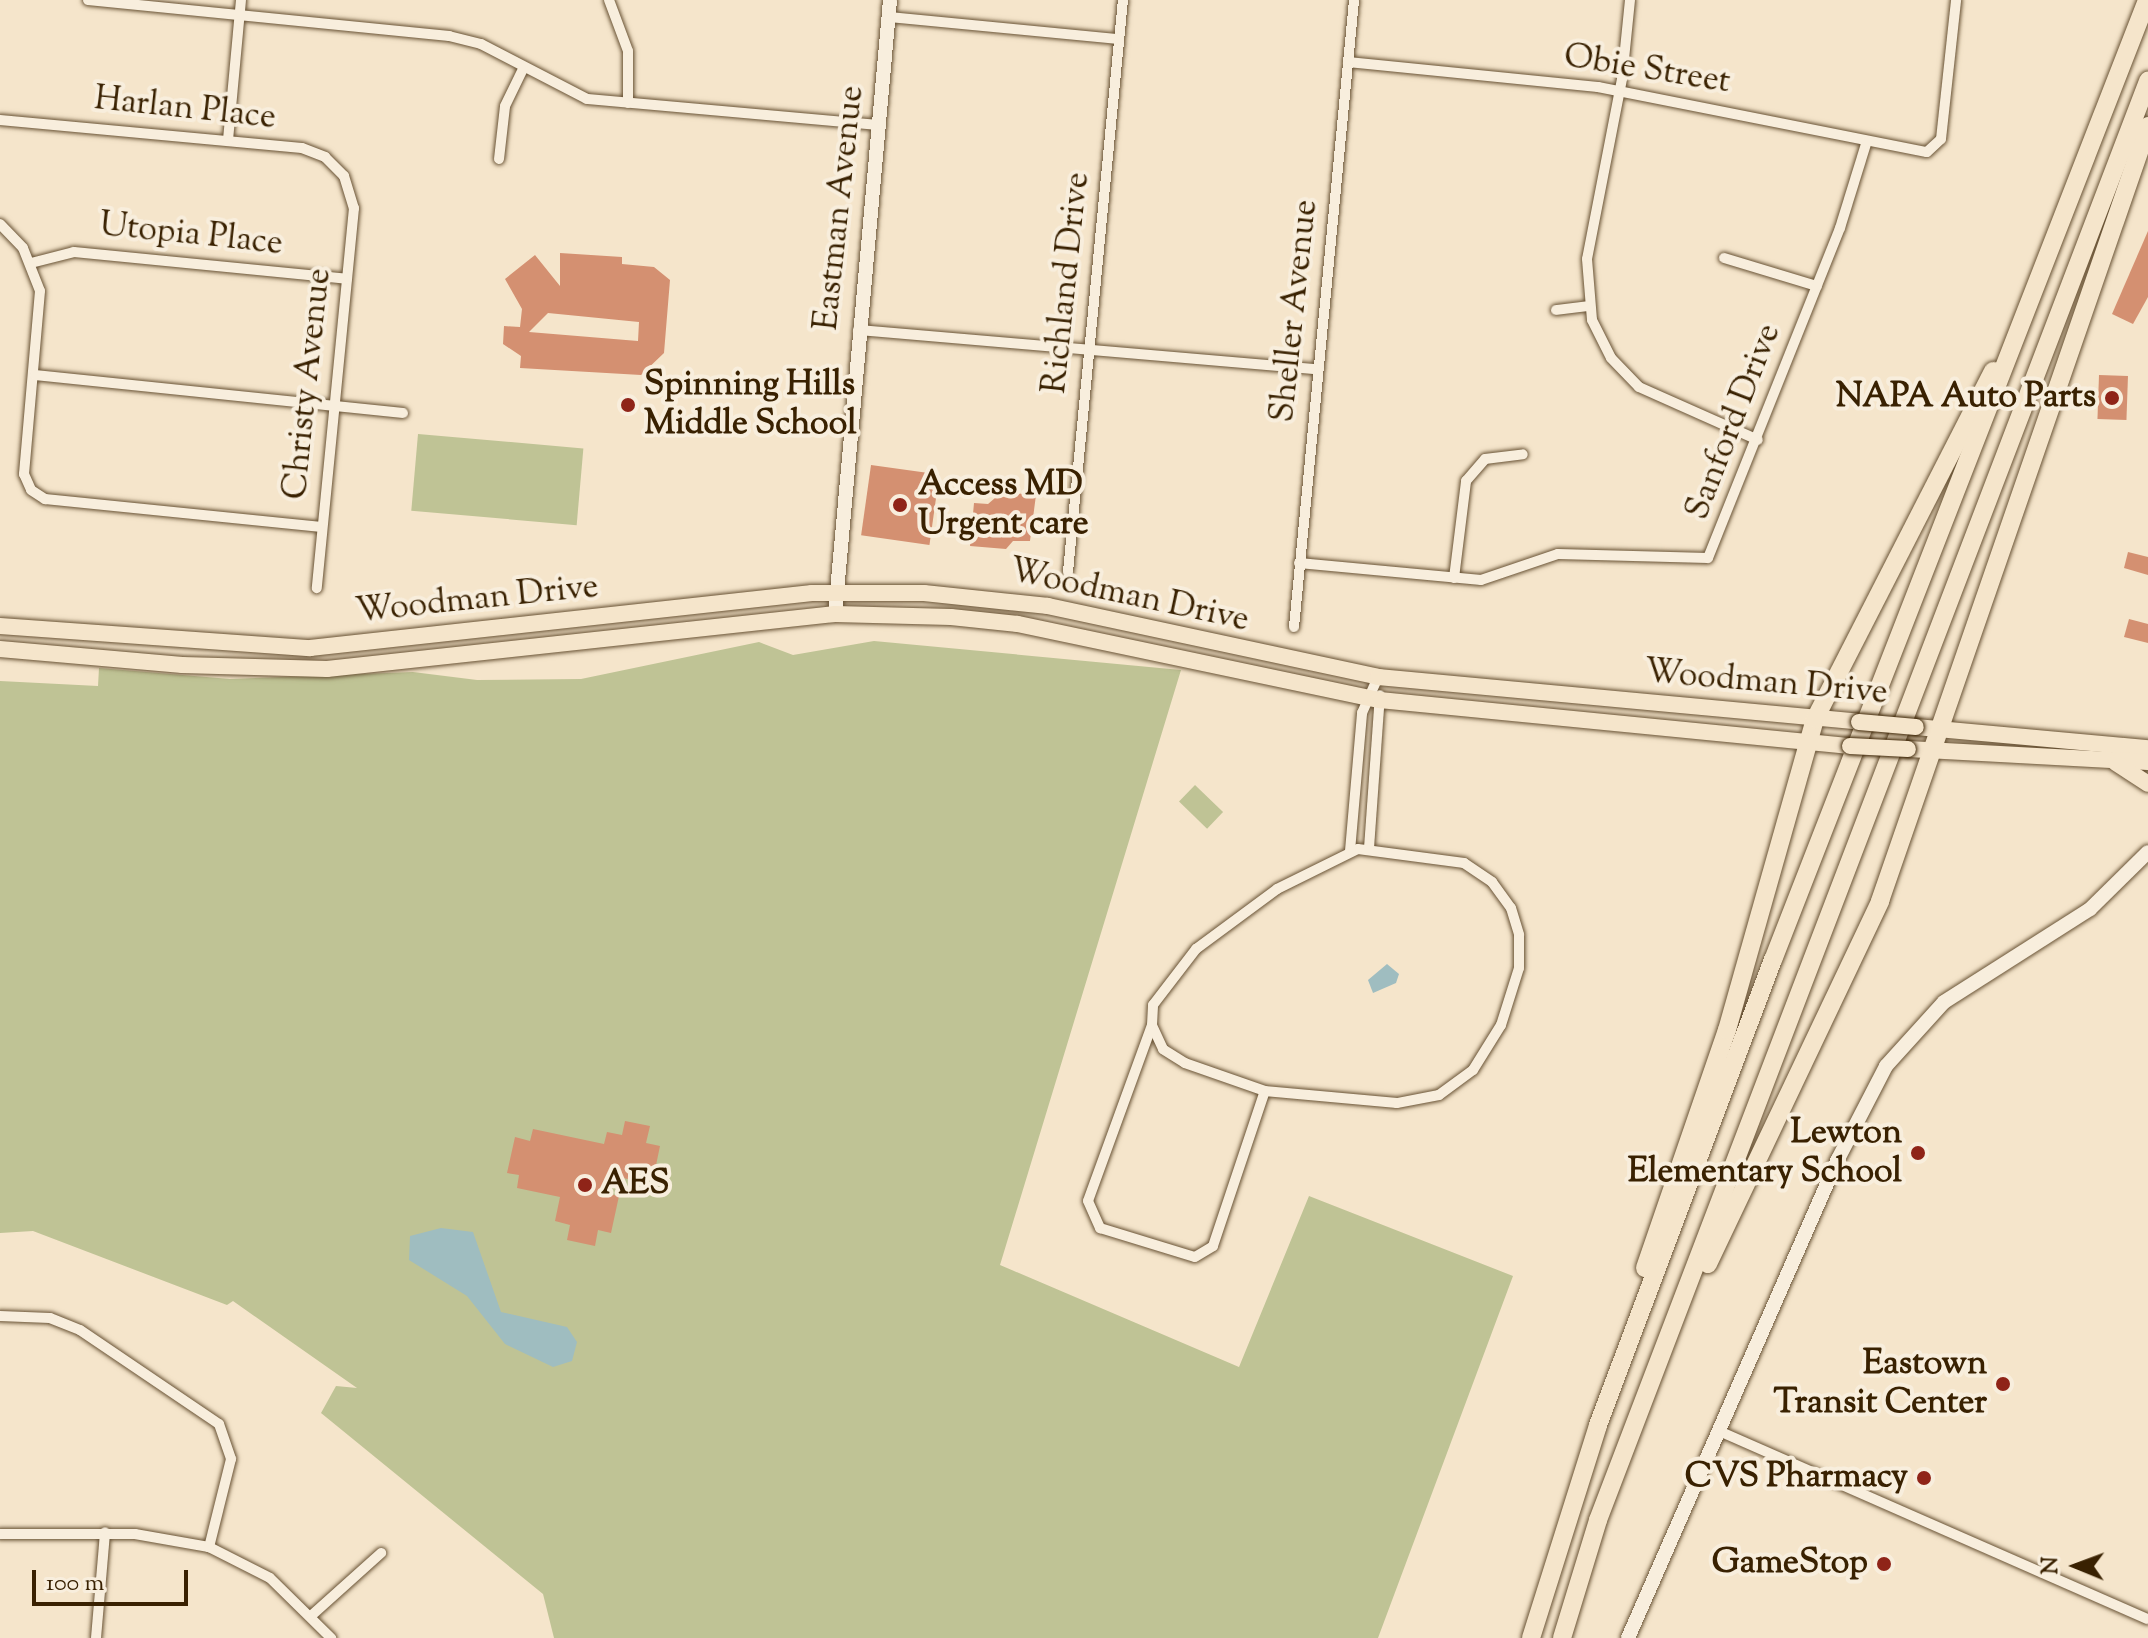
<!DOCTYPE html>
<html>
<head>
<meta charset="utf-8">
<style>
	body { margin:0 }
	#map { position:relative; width:2148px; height:1638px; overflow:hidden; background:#f5e5cb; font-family:"Sorts Mill Goudy",serif }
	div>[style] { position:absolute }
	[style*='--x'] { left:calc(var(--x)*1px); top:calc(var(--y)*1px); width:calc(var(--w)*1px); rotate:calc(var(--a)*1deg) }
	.green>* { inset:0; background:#bfc395; transform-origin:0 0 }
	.water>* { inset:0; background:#9fbdc0 }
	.building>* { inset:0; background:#d49071; transform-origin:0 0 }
	.roads { filter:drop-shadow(0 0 2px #685234) drop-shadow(0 0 2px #685234) }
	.street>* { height:10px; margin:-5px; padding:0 5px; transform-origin:5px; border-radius:5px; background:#f8eedd }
	.secondary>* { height:14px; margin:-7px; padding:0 7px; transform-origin:7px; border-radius:7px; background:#f8eedd }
	.primary>* { height:16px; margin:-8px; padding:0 8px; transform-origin:8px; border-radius:8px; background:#f5e5cb }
	.highway>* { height:18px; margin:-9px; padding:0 9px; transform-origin:9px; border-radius:9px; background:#f5e5cb }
	.bridges { filter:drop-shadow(0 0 2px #392101) drop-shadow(0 0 2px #392101) }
	.primary-bridge>* { height:16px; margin:-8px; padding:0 8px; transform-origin:8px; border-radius:8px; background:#f5e5cb }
	.dots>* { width:22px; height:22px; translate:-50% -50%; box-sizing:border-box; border:4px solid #f8eedd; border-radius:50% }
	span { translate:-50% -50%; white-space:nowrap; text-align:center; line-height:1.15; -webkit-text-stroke:8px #f8eedd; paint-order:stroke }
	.street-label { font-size:34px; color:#392101 }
	.poi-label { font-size:34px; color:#392101; font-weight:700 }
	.left { translate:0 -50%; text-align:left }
	.right { translate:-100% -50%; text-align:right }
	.north { position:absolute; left:2036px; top:1526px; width:80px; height:80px; -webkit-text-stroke:6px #f8eedd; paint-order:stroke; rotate:271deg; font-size:22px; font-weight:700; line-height:32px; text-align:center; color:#392101 }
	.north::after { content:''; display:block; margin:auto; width:28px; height:36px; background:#392101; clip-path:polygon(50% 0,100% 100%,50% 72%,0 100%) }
	.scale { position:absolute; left:32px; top:1570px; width:156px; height:36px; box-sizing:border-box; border:4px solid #392101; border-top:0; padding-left:10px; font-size:24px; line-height:28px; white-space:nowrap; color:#392101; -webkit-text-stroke:6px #f8eedd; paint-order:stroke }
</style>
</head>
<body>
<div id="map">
	<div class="green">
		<div style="left:418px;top:434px;width:166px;height:77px;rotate:5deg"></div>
		<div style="clip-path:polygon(874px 641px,1181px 670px,1000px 1265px,1239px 1367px,1309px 1196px,1513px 1276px,1378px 1638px,554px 1638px,543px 1594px,321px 1413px,336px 1386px,357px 1388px,233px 1301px,227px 1305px,33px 1231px,0 1233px,0 681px,98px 686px,99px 668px,230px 679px,413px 672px,477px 680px,581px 679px,759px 642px,793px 655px)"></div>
		<div style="left:1195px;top:785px;width:39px;height:23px;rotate:44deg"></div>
	</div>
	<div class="water">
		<div style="clip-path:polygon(1387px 964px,1399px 974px,1396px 983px,1373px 993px,1368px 980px)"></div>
		<div style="clip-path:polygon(441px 1228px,473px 1232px,501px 1312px,567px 1327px,577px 1342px,572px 1361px,553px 1367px,505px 1344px,467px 1296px,409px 1260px,410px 1236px)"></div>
	</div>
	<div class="building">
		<div style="clip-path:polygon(2148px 231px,2148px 297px,2133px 324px,2112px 314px)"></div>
		<div style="clip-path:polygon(evenodd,560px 253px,622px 257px,622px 264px,654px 267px,670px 280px,664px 353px,641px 375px,520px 368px,521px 356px,503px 344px,504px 326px,520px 327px,522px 309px,505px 279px,535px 255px,560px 286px,560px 253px,548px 313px,639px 322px,638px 341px,529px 332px,548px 313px)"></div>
		<div style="left:2099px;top:375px;width:29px;height:44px;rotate:2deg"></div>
		<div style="left:871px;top:465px;width:69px;height:71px;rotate:8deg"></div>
		<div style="clip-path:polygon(1002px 492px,1036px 495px,1030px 541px,1013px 541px,1006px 549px,970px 546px,974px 503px,988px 504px)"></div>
		<div style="clip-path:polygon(2128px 552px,2148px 557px,2148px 575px,2124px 568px)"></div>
		<div style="clip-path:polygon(2129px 619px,2148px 624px,2148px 643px,2124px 637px)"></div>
		<div style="clip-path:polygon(625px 1121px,650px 1126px,646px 1143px,660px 1146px,655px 1170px,640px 1167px,637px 1181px,609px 1175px,605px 1193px,619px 1196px,611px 1233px,598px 1230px,595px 1246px,567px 1240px,570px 1225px,555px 1221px,560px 1197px,517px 1188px,519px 1175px,507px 1173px,515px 1137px,530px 1141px,533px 1129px,604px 1144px,607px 1132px,622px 1135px)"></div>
	</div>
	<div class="roads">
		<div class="street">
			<div style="--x:88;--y:0;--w:363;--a:5.7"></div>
			<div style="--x:449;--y:36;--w:33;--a:14"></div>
			<div style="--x:481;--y:44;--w:119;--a:27.4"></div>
			<div style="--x:587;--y:99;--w:293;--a:5.1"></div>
			<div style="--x:609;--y:0;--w:54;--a:69.6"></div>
			<div style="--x:628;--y:51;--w:52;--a:90"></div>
			<div style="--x:1630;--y:0;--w:79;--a:95.8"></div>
			<div style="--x:1622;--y:79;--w:183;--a:101"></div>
			<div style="--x:1587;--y:259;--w:61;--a:85.3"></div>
			<div style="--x:1592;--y:320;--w:42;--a:63.4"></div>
			<div style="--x:1611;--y:358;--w:40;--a:46"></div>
			<div style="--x:1639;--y:387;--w:130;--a:24"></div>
			<div style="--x:889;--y:17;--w:231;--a:5.5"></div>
			<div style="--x:1348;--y:62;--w:251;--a:5.7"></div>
			<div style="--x:1598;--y:87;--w:335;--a:11.2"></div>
			<div style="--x:1927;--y:152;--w:19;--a:-43"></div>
			<div style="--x:1941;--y:139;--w:140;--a:-83.8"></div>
			<div style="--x:0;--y:120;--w:303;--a:5.3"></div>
			<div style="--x:302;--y:148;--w:25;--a:21"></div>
			<div style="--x:325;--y:157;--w:27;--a:45"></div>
			<div style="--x:344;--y:176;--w:34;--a:73"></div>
			<div style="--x:354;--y:208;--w:382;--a:95.6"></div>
			<div style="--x:228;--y:140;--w:141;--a:-84.7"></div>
			<div style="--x:499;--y:159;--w:53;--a:-83.5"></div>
			<div style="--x:505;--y:106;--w:41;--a:-64.1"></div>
			<div style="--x:0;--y:224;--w:33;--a:46"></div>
			<div style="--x:23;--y:248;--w:46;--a:68.4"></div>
			<div style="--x:40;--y:291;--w:184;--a:95"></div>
			<div style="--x:24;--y:474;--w:17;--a:66"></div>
			<div style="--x:31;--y:490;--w:17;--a:33"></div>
			<div style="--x:45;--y:499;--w:278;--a:5.8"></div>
			<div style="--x:1724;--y:258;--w:97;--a:16.8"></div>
			<div style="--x:31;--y:263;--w:44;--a:-14.3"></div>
			<div style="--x:74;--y:252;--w:274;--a:5.6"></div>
			<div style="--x:1556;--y:310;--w:33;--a:-7"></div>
			<div style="--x:858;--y:330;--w:461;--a:4.9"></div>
			<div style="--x:35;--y:375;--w:370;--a:5.9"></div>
			<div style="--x:1299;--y:563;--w:183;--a:5.3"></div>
			<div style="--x:1481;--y:580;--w:81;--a:-18.7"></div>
			<div style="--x:1558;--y:554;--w:150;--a:1.5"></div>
			<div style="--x:1708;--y:558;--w:355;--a:-68.2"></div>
			<div style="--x:1840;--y:228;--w:91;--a:-72.8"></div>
			<div style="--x:1068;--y:572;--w:575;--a:-84.51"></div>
			<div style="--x:1454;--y:578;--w:98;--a:-82.9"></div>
			<div style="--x:1466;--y:481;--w:29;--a:-49"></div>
			<div style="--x:1485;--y:459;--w:38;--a:-7"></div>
			<div style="--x:1294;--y:627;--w:630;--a:-84.53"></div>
			<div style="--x:1369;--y:848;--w:153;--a:-85.9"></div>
			<div style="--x:1358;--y:849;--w:107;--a:7.5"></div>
			<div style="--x:1464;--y:863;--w:34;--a:34"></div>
			<div style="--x:1492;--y:882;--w:32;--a:54"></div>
			<div style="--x:1511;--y:908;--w:28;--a:73"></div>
			<div style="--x:1519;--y:935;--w:33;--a:90"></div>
			<div style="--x:1519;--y:968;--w:60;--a:107.5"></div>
			<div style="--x:1501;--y:1025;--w:53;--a:121.9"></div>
			<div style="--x:1473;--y:1070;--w:42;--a:143.7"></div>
			<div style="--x:1439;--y:1095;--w:43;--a:169.2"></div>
			<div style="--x:1397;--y:1103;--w:133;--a:-174.8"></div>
			<div style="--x:1265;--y:1091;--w:85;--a:-160.7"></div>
			<div style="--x:1185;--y:1063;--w:26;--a:-148"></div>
			<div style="--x:1163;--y:1049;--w:26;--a:-115"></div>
			<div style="--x:1152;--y:1025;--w:20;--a:-87"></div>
			<div style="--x:1153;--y:1005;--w:71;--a:-52.5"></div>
			<div style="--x:1196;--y:949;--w:101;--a:-36.5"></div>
			<div style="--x:1277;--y:889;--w:90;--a:-26.3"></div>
			<div style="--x:1350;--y:851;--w:139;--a:-85"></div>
			<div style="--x:1362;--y:713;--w:39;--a:-66"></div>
			<div style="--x:1152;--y:1025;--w:187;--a:110"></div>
			<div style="--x:1088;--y:1201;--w:30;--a:66"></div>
			<div style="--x:1100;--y:1228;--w:99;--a:17"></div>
			<div style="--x:1195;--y:1257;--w:21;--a:-31"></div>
			<div style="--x:1213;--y:1246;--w:163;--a:-71.5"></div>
			<div style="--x:0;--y:1316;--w:50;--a:2.3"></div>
			<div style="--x:50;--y:1318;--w:32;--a:22"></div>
			<div style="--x:80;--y:1330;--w:168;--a:34.1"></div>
			<div style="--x:219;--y:1424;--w:37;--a:71"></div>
			<div style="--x:231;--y:1459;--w:91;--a:104"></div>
			<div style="--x:1719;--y:1431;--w:468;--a:23.7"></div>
			<div style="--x:0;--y:1534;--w:135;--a:0"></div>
			<div style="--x:135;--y:1534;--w:75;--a:10"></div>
			<div style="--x:209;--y:1547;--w:68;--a:26.9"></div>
			<div style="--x:270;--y:1578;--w:86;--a:44.5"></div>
			<div style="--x:312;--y:1615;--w:93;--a:-41.9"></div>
			<div style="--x:96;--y:1638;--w:106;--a:-85.1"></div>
		</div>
		<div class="secondary">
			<div style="--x:835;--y:614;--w:616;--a:-84.88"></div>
			<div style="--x:1628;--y:1638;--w:521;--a:-66.34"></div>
			<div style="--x:1837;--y:1161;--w:107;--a:-62.7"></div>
			<div style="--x:1886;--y:1066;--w:86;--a:-47.8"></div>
			<div style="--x:1944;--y:1002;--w:173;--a:-32.5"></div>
			<div style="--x:2090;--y:909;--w:81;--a:-44.5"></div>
		</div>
		<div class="primary">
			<div style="--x:0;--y:626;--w:311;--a:4.1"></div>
			<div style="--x:310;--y:648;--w:505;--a:-6.25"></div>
			<div style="--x:812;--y:593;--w:112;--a:0"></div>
			<div style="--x:924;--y:593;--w:125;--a:6"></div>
			<div style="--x:1048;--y:606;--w:338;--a:12.1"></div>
			<div style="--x:1378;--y:677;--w:483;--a:5.3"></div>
			<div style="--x:0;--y:649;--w:183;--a:5"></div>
			<div style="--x:182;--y:665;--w:145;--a:1.6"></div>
			<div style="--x:327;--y:669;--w:511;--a:-6.18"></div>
			<div style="--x:835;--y:614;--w:116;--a:1.5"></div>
			<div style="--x:951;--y:617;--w:67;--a:6"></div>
			<div style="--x:1018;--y:624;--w:370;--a:11.9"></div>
			<div style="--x:1380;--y:700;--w:472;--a:5.6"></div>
			<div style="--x:1916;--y:727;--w:233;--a:5.2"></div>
			<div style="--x:1908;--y:749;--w:240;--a:3.1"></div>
			<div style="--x:2116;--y:763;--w:38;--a:33"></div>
		</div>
		<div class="highway">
			<div style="--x:1708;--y:1264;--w:402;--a:-64.6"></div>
			<div style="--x:1880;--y:901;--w:820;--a:-70.92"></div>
			<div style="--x:1645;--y:1268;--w:252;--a:-71"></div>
			<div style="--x:1727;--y:1030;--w:323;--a:-74.2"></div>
			<div style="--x:1815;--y:719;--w:391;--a:-62.9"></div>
			<div style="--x:1531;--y:1638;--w:223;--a:-72.5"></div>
			<div style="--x:1598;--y:1425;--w:497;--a:-69.4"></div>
			<div style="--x:1773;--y:960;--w:1030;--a:-68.71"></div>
			<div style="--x:1562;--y:1638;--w:123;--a:-73"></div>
			<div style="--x:1598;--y:1520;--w:1541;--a:-69.08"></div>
		</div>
	</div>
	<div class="bridges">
		<div class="primary-bridge">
			<div style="--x:1859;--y:722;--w:57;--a:5"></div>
			<div style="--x:1850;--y:746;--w:58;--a:3"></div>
		</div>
	</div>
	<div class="dots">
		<div style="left:2112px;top:398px;background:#8f2418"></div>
		<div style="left:628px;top:405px;background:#8f2418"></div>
		<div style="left:900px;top:505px;background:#8f2418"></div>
		<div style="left:1918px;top:1153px;background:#8f2418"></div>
		<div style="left:585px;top:1185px;background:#8f2418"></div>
		<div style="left:2003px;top:1384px;background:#8f2418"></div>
		<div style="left:1924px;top:1478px;background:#8f2418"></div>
		<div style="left:1884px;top:1564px;background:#8f2418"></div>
	</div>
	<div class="street-label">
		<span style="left:1647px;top:70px;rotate:9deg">Obie Street</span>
		<span style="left:185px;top:109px;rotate:6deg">Harlan Place</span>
		<span style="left:840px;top:208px;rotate:-84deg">Eastman Avenue</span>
		<span style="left:191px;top:235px;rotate:6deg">Utopia Place</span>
		<span style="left:1067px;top:283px;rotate:-84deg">Richland Drive</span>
		<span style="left:1295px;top:311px;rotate:-84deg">Sheller Avenue</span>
		<span style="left:308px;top:384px;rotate:-84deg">Christy Avenue</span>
		<span style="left:1734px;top:422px;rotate:-69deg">Sanford Drive</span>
		<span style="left:1129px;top:596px;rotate:12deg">Woodman Drive</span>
		<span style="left:477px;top:600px;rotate:-6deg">Woodman Drive</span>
		<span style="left:1766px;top:683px;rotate:5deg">Woodman Drive</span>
	</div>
	<div class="poi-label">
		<span class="left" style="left:644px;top:405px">Spinning Hills<br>Middle School</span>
		<span class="right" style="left:2096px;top:398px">NAPA Auto Parts</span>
		<span class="left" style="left:918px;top:505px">Access MD<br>Urgent care</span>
		<span class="right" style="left:1902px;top:1153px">Lewton<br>Elementary School</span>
		<span class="left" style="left:601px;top:1185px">AES</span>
		<span class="right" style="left:1987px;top:1384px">Eastown<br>Transit Center</span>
		<span class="right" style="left:1908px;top:1478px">CVS Pharmacy</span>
		<span class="right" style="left:1868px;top:1564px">GameStop</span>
	</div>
	<div class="north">N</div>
	<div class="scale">100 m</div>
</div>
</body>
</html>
